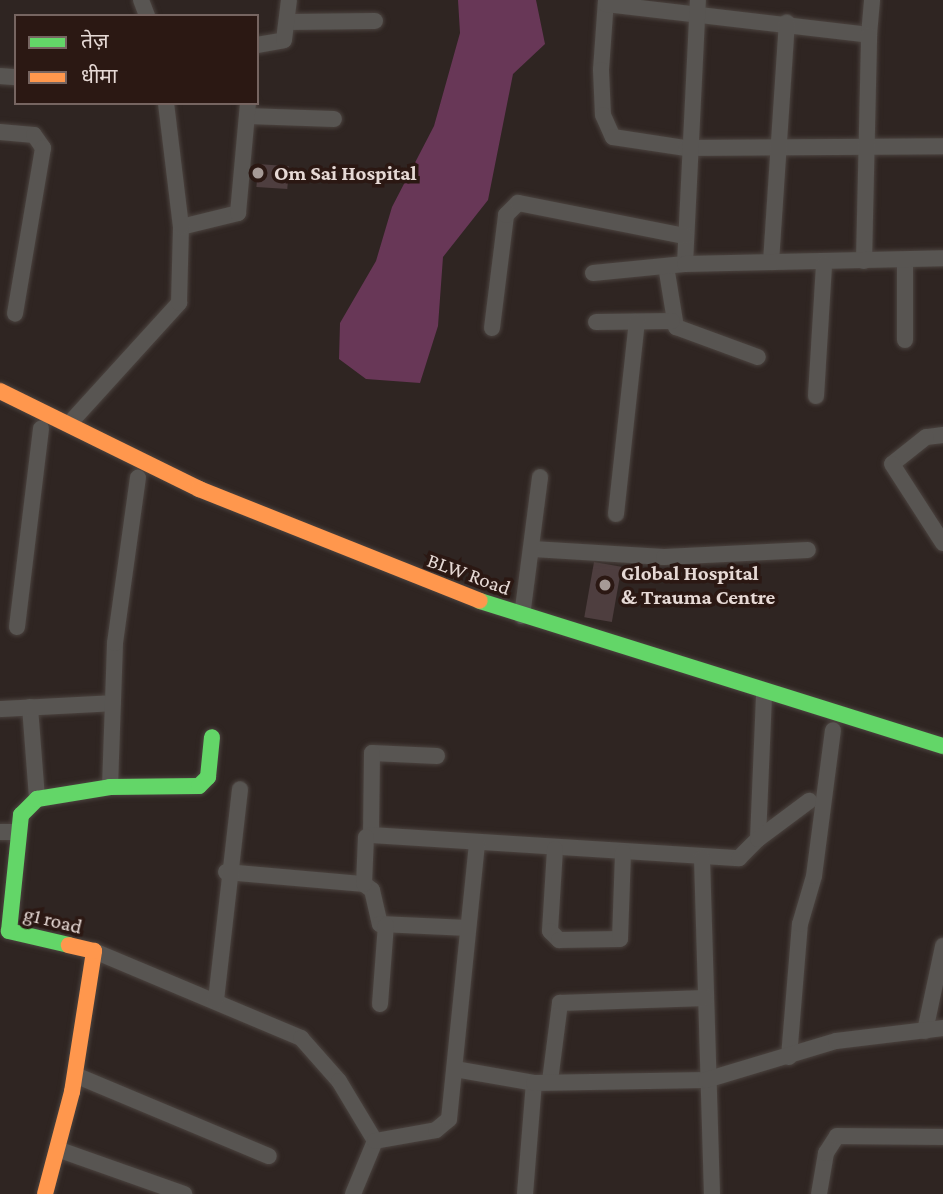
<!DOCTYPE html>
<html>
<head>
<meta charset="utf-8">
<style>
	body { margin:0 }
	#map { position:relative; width:943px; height:1194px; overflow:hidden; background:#2f2522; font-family:"Crimson Pro","Noto Sans Devanagari",serif }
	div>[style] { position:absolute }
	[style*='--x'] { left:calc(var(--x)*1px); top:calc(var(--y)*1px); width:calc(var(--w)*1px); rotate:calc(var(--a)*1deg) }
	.water>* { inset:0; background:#683757 }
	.building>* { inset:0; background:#4e3e3f; transform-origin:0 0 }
	.roads { filter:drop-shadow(0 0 2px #4b433f) drop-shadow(0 0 2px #4b433f) }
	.street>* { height:16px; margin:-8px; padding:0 8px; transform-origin:8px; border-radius:8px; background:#585552 }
	.fast>* { height:16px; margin:-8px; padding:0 8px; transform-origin:8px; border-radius:8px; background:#63d668 }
	.slow>* { height:16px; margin:-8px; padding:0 8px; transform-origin:8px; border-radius:8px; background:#ff974d }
	.dots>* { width:19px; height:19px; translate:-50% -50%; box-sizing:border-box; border:4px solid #2b1813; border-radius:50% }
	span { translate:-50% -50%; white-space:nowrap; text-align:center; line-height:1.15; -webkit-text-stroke:7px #2b1813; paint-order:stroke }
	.poi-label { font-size:21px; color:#e6d9d5; font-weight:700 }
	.left { translate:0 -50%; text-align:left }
	.street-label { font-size:21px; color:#e6d9d5 }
	.legend { position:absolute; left:14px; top:14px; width:245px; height:91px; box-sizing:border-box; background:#2b1813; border:2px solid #766561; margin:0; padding:9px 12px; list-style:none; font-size:21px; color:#e6d9d5 }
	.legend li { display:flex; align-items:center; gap:14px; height:35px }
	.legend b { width:35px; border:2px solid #766561 }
</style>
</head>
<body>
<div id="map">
	<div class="water">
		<div style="clip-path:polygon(458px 0,536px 0,545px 44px,513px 74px,488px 200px,443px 257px,438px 326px,420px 383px,366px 379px,339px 359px,340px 323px,376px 261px,392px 207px,434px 126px,460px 33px)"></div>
	</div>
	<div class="building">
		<div style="left:258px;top:164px;width:31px;height:23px;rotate:4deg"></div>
		<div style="left:594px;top:562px;width:28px;height:56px;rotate:10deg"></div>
	</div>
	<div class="roads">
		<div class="street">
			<div style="--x:141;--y:0;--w:17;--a:69"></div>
			<div style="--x:606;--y:0;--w:70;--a:94.1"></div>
			<div style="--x:601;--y:70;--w:45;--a:87.5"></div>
			<div style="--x:603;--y:115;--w:24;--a:66"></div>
			<div style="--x:613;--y:137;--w:74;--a:8.6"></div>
			<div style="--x:686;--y:148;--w:257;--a:-0.4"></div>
			<div style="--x:606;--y:4;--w:265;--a:6.7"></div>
			<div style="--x:869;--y:35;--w:35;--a:-85"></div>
			<div style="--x:288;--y:22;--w:87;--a:-0.7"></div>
			<div style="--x:257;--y:45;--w:27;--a:-10"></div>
			<div style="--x:284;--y:40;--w:40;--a:-82.9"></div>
			<div style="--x:0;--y:76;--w:16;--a:4"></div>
			<div style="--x:247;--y:116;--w:87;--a:2"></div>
			<div style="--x:0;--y:132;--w:34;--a:5"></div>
			<div style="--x:34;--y:135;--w:16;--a:55"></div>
			<div style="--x:43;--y:148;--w:168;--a:99.6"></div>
			<div style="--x:181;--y:227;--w:59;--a:-13.8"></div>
			<div style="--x:238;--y:213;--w:110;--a:-84.8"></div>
			<div style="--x:905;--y:260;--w:80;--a:90"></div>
			<div style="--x:864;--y:261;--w:226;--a:-88.7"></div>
			<div style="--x:771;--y:262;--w:240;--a:-86.2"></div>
			<div style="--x:685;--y:264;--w:264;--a:-87.2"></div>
			<div style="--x:666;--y:266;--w:62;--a:80.7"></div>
			<div style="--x:676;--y:327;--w:87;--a:20.1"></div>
			<div style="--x:593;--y:273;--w:92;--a:-5.6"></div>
			<div style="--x:685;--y:264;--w:258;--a:-1.3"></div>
			<div style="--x:596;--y:322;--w:76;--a:-0.8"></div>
			<div style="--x:492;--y:328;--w:114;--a:-82.9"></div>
			<div style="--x:506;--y:215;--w:17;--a:-45"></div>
			<div style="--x:518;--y:203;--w:170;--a:11.2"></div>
			<div style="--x:816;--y:396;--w:132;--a:-86.5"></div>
			<div style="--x:69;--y:424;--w:164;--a:-47.7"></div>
			<div style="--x:179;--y:303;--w:76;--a:-88.5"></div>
			<div style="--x:181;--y:227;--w:125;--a:-96.9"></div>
			<div style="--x:943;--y:435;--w:17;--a:173"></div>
			<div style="--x:926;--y:437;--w:43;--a:141.5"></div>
			<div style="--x:892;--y:464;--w:94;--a:57.2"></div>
			<div style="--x:616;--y:514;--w:193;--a:-83.8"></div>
			<div style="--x:533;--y:549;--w:131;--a:3.5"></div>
			<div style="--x:664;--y:557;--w:144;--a:-2.8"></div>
			<div style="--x:522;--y:616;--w:140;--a:-82.6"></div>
			<div style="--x:17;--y:627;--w:200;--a:-83.1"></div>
			<div style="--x:30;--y:707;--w:92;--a:85.6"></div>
			<div style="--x:0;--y:709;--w:113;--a:-3"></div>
			<div style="--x:437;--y:756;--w:65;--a:-177.4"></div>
			<div style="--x:372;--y:753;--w:82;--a:90.7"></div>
			<div style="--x:371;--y:835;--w:369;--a:3.6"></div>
			<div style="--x:739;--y:858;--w:27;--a:-45"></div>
			<div style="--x:758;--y:839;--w:146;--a:-87.6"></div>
			<div style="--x:110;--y:787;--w:144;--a:-88"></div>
			<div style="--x:115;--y:643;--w:167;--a:-82.1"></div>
			<div style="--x:0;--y:832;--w:17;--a:0"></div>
			<div style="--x:758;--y:839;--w:64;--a:-36.7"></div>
			<div style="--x:555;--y:849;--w:82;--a:93.5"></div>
			<div style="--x:550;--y:931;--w:13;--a:45"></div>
			<div style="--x:559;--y:940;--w:61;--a:-0.9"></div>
			<div style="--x:620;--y:939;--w:87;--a:-88"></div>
			<div style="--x:702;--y:858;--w:336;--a:88.3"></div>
			<div style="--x:226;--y:872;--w:139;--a:5"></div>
			<div style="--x:364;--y:884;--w:10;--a:37"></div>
			<div style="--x:372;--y:890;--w:35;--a:77"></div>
			<div style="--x:380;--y:924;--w:88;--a:2.6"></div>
			<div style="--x:364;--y:884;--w:47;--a:-87.6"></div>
			<div style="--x:94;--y:951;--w:225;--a:22.8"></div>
			<div style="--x:301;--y:1038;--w:57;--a:48.5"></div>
			<div style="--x:339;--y:1081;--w:70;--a:59"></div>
			<div style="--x:216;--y:1000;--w:212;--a:-83.5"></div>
			<div style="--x:380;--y:1004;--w:79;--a:-85.7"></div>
			<div style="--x:925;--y:1031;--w:87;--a:-78"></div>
			<div style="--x:789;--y:1057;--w:133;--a:-85.3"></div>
			<div style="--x:800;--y:924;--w:50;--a:-73.7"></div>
			<div style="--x:814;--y:876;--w:147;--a:-82.6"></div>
			<div style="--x:455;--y:1069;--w:80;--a:10"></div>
			<div style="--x:75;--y:1075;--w:210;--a:22.7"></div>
			<div style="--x:550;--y:1081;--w:79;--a:-82.7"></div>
			<div style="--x:560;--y:1003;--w:145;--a:-2"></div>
			<div style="--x:57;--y:1149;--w:135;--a:19.5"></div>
			<div style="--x:353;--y:1194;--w:57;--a:-67.5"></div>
			<div style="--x:375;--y:1141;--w:62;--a:-10.2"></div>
			<div style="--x:436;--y:1130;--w:17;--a:-40"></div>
			<div style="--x:449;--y:1119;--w:275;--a:-84.2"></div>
			<div style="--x:525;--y:1194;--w:111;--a:-85.4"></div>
			<div style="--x:534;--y:1083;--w:172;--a:-1"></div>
			<div style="--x:706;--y:1080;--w:136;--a:-16.7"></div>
			<div style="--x:836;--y:1041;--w:108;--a:-6.9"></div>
			<div style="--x:819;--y:1194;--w:42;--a:-80.3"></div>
			<div style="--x:826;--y:1153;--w:20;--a:-57"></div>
			<div style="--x:837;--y:1136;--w:106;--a:0.5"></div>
		</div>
		<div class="fast">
			<div style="--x:480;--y:601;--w:485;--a:17.4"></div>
			<div style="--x:69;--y:945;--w:62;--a:-166.9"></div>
			<div style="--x:9;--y:931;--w:117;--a:-84.1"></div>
			<div style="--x:21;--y:815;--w:23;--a:-45"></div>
			<div style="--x:37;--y:799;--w:74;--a:-9.3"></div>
			<div style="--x:110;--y:787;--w:89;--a:-0.6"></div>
			<div style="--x:199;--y:786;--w:13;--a:-45"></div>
			<div style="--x:208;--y:777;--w:40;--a:-84.3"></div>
		</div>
		<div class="slow">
			<div style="--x:0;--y:391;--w:222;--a:26.2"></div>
			<div style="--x:199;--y:489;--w:302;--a:21.7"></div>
			<div style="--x:45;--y:1194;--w:106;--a:-75.2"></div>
			<div style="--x:72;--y:1092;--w:143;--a:-81.1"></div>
			<div style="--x:94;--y:951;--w:26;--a:-167"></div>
		</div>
	</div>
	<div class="dots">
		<div style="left:258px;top:173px;background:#a69a96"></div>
		<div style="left:605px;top:585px;background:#a69a96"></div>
	</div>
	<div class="poi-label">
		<span class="left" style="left:274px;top:173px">Om Sai Hospital</span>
		<span class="left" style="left:621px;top:585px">Global Hospital<br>&amp; Trauma Centre</span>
	</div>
	<div class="street-label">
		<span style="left:469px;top:574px;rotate:20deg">BLW Road</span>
		<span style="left:53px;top:920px;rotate:14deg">g1 road</span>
	</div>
	<ul class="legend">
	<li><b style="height:9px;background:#63d668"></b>तेज़</li>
	<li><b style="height:9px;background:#ff974d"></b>धीमा</li>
	</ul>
</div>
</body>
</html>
